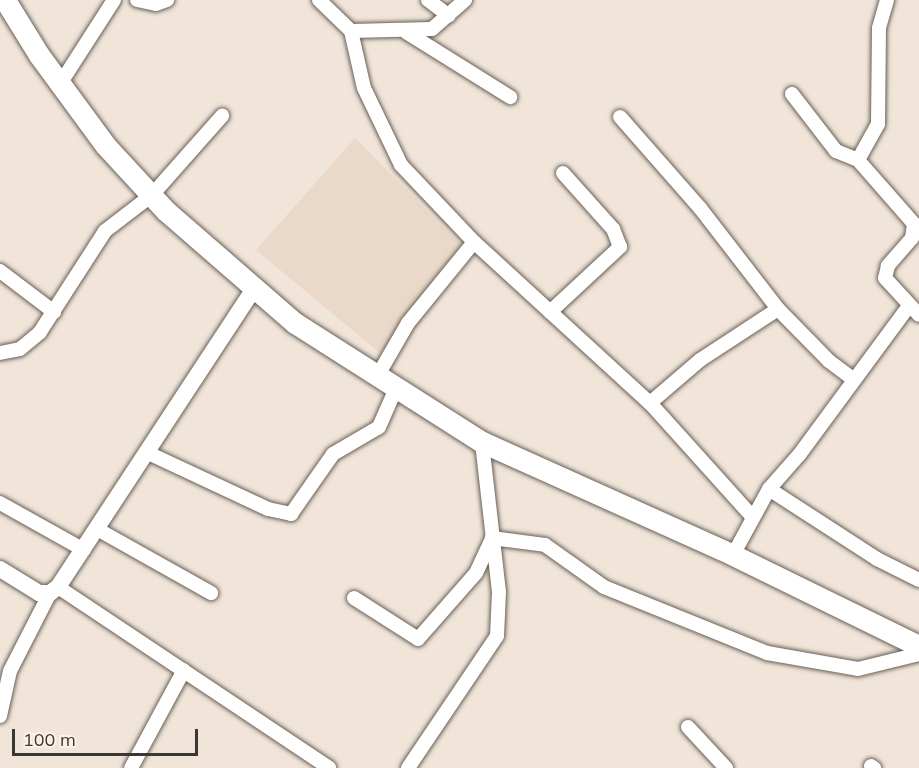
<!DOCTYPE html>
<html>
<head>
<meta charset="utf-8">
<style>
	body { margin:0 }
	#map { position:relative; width:919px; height:768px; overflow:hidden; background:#f1e5da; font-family:Mulish,sans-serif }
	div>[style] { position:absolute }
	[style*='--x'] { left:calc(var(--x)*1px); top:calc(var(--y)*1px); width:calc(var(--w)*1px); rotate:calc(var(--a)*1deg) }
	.built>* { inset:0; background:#ead9c8 }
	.roads { filter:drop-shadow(0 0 2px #695f55) drop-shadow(0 0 2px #695f55) }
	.minor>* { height:14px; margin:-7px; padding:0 7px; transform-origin:7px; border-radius:7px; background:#fff }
	.tertiary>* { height:16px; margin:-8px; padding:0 8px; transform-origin:8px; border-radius:8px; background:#fff }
	.primary>* { height:21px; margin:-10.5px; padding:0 10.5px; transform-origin:10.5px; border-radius:10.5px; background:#fff }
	span { translate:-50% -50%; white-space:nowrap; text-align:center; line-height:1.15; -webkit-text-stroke:4.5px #fef2e7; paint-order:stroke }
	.scale { position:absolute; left:12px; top:729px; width:186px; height:27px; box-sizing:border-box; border:3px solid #3b3733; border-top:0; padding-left:8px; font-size:18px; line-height:21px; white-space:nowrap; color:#3b3733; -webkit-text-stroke:4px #fef2e7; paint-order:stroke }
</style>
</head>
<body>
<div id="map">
	<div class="built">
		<div style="clip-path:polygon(355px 138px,462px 246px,380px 353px,256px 250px)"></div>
	</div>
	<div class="roads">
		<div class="minor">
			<div style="--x:137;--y:0;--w:19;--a:12"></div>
			<div style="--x:156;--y:4;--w:12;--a:-20"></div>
			<div style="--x:319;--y:0;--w:45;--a:44.1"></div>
			<div style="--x:351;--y:31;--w:58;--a:77.2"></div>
			<div style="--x:364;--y:88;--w:85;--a:64.3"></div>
			<div style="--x:401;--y:165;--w:106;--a:46.5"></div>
			<div style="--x:474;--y:242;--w:239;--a:42.5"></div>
			<div style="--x:650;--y:403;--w:151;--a:48"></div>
			<div style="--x:428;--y:0;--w:26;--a:37"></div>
			<div style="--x:887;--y:0;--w:29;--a:106"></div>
			<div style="--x:879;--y:28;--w:96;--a:90.6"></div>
			<div style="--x:878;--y:124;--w:41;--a:119.1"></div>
			<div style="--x:858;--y:160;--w:85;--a:48.8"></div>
			<div style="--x:914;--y:224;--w:14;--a:98"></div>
			<div style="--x:912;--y:238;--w:37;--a:131"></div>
			<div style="--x:888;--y:266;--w:12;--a:104"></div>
			<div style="--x:885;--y:278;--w:50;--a:47.4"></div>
			<div style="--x:351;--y:31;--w:81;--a:-1.4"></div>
			<div style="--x:432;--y:29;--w:44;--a:-41.3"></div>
			<div style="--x:406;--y:32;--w:123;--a:32"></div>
			<div style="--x:60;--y:84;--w:100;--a:-57.3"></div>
			<div style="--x:792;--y:94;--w:72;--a:52.3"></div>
			<div style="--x:836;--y:151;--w:24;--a:22"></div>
			<div style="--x:620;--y:117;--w:121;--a:48.7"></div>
			<div style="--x:700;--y:208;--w:128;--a:52.3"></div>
			<div style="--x:0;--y:271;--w:68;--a:37.2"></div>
			<div style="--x:550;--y:312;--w:96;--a:-42.9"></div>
			<div style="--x:620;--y:247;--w:19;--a:-111"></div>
			<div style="--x:613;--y:229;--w:75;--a:-131.8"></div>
			<div style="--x:0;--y:353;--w:20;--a:-11"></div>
			<div style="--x:20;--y:349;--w:26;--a:-40"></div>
			<div style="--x:40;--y:332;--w:120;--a:-57.2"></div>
			<div style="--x:105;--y:231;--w:59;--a:-37.5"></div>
			<div style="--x:152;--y:195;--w:106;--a:-48.5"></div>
			<div style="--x:378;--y:375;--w:60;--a:-60"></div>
			<div style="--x:408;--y:323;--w:104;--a:-50.8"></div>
			<div style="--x:650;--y:403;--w:66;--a:-40.7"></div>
			<div style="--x:700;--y:360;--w:93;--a:-33.2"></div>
			<div style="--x:778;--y:309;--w:73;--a:45.6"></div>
			<div style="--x:829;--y:361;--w:31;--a:37"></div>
			<div style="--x:146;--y:452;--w:135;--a:25"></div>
			<div style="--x:268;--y:509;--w:24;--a:12"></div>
			<div style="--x:291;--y:514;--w:73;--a:-55"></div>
			<div style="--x:333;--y:454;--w:53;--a:-30.4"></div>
			<div style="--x:379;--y:427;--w:45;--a:-66.3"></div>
			<div style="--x:769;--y:489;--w:129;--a:32.9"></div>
			<div style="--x:877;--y:559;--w:47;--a:26.6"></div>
			<div style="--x:0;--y:503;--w:96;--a:29.2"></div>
			<div style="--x:97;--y:529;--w:131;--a:29.3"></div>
			<div style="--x:733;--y:555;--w:75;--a:-61.4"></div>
			<div style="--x:769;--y:489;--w:45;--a:-48.6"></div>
			<div style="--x:799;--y:455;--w:185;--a:-53.6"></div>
			<div style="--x:58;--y:587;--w:326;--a:33.7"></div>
			<div style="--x:354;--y:598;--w:76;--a:32.6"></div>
			<div style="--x:418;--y:639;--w:88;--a:-48.7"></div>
			<div style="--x:476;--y:573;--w:38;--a:-65"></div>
			<div style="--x:492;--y:538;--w:53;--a:7.5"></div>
			<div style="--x:545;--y:545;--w:72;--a:35.4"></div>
			<div style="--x:604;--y:587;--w:176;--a:22"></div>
			<div style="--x:767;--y:653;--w:92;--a:10"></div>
			<div style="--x:858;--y:669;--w:63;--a:-13.8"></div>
			<div style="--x:0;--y:716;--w:46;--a:-77.5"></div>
			<div style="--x:10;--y:671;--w:88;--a:-62.9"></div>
			<div style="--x:688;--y:727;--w:56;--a:47.2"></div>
			<div style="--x:871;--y:766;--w:4;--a:34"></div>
			<div style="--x:131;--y:768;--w:111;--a:-61.6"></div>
			<div style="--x:408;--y:768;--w:159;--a:-56"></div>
			<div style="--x:497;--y:636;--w:44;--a:-87.4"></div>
			<div style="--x:499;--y:592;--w:151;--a:-96.5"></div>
		</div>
		<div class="tertiary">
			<div style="--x:0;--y:569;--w:46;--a:31.6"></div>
			<div style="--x:39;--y:593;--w:11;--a:0"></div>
			<div style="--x:50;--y:593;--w:10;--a:-37"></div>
			<div style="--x:58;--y:587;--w:355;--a:-56.7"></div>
		</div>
		<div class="primary">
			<div style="--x:5;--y:0;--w:65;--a:58.3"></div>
			<div style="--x:39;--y:55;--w:112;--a:53.7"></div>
			<div style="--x:105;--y:145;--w:90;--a:47.3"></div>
			<div style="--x:166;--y:211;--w:171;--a:41"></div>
			<div style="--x:295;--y:323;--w:222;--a:32.5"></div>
			<div style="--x:482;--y:442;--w:275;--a:24.2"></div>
			<div style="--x:733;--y:555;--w:207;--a:26.1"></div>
		</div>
	</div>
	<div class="scale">100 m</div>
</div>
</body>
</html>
